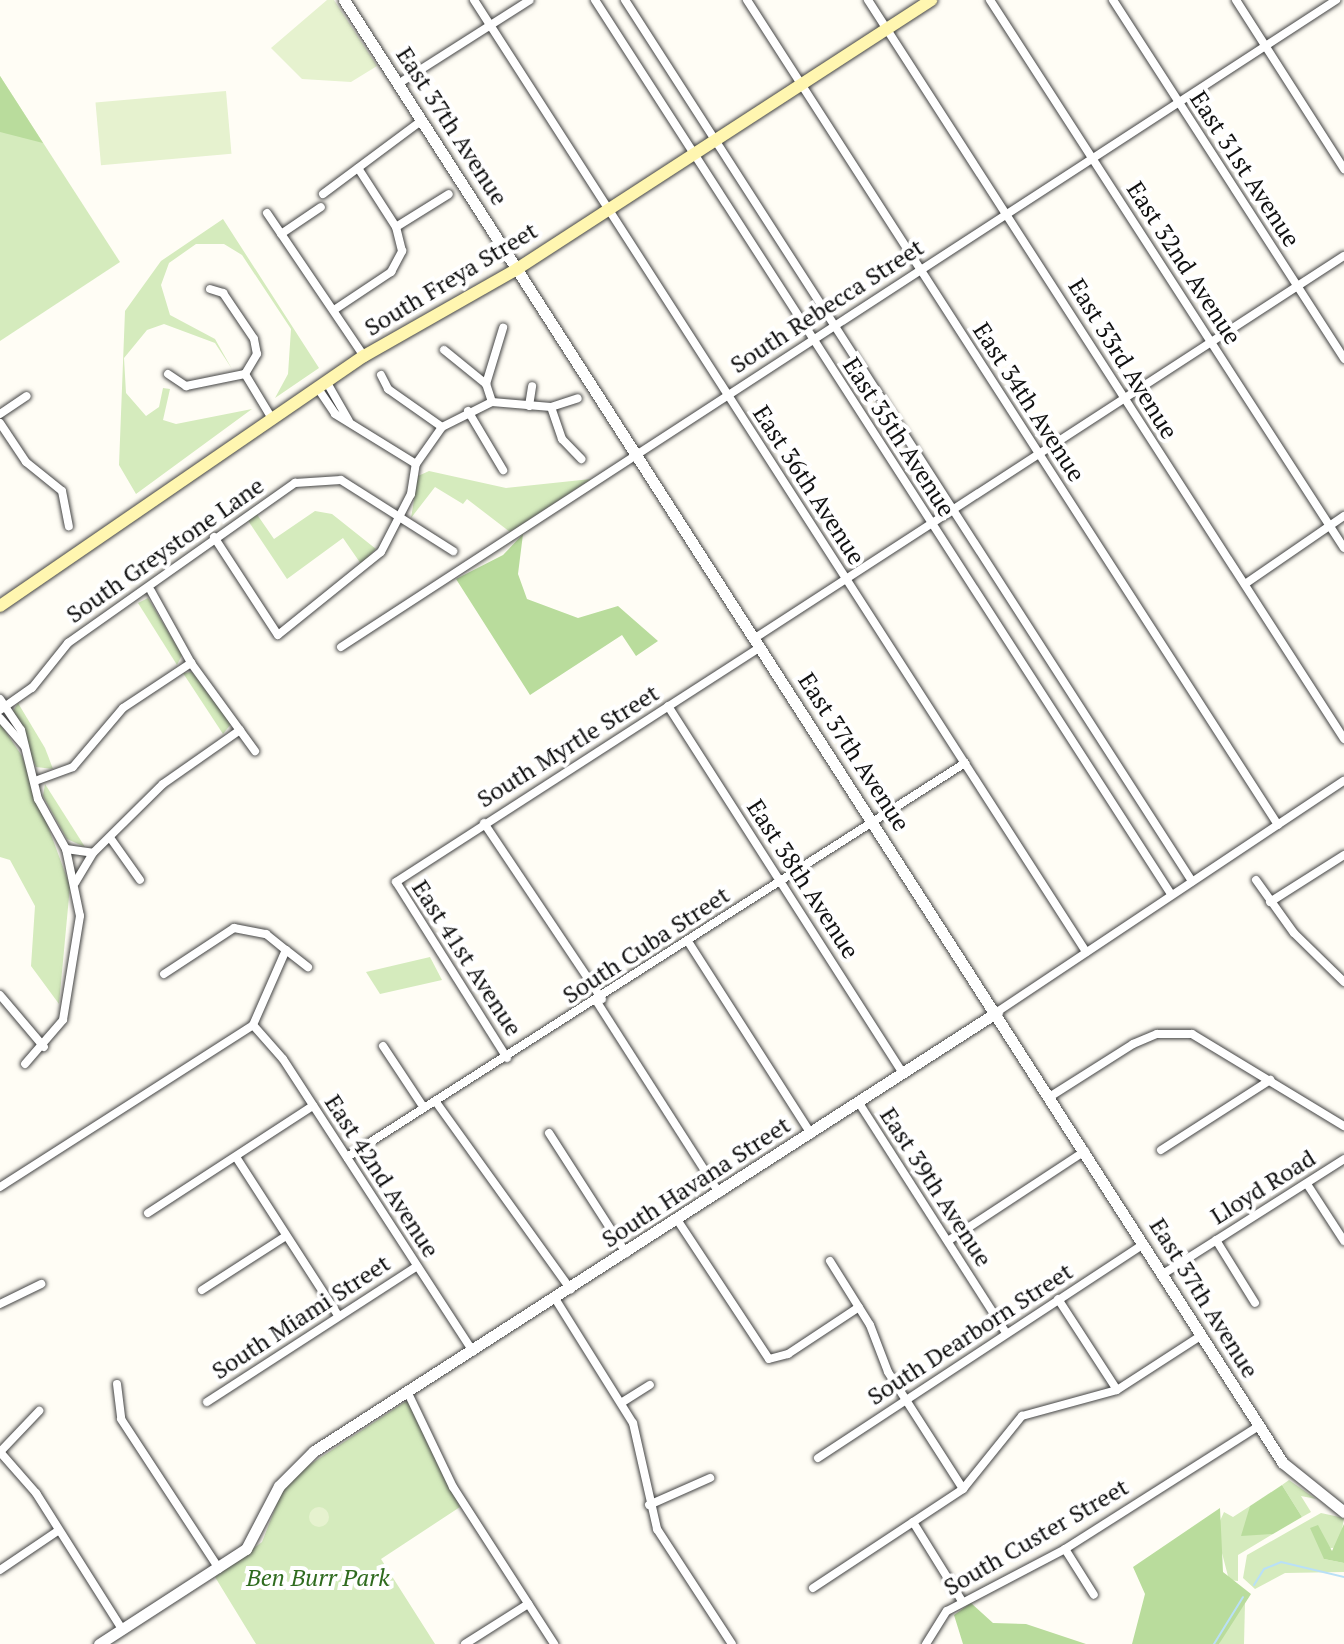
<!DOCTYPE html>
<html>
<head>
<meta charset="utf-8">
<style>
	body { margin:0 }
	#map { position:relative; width:1344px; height:1644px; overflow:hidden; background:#fffdf5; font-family:"PT Serif",serif }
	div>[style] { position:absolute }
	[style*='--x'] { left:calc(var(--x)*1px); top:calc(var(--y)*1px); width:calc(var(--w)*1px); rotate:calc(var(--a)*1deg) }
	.green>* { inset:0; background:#d5ebbd }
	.forest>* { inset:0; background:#b9dc9c }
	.pitch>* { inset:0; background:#e6f2cf; transform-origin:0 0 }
	.round { border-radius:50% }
	.stream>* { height:2px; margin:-1px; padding:0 1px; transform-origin:1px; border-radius:1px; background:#b9e0f7 }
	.roads { filter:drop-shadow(0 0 2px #444) drop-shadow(0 0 2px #444) }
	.minor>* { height:8px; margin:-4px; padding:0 4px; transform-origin:4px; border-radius:4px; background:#fff }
	.tertiary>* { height:11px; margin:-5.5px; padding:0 5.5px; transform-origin:5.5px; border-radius:5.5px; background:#fff }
	.secondary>* { height:12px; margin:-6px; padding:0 6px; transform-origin:6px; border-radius:6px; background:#fff6b0 }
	span { translate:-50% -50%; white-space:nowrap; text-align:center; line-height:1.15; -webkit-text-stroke:8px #fff; paint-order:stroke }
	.street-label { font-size:24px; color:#111 }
	.park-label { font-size:24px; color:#2f6b1f; font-style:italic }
</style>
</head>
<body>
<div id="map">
	<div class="green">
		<div style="clip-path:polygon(0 76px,120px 262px,0 341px)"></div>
		<div style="clip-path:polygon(223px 219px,319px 368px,275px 398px,288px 374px,291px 329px,242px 255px,224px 244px,196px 244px,169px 263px,161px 285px,170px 315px,215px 339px,232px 369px,215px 343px,164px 324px,147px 330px,124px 358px,126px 393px,146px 416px,159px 407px,163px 388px,170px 389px,163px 420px,176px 424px,252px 409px,136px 494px,119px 465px,125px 311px,161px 261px)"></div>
		<div style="clip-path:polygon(429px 471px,506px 488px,591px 479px,510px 532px,467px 499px,463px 504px,435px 487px,411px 518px,418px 476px)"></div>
		<div style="clip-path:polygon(315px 511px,332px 514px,376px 549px,361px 564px,343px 538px,287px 579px,247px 519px,256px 513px,274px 539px)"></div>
		<div style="clip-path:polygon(148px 598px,182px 655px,177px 665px,138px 603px)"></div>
		<div style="clip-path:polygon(192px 672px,231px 724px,223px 734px,183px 673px)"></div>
		<div style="clip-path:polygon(18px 703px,45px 748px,53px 769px,36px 767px,13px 711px)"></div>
		<div style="clip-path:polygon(0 723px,22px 756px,70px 886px,59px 1004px,31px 966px,35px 906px,10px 860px,0 857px)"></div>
		<div style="clip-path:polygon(45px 784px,85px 847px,67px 839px,43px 796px)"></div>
		<div style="clip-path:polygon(430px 957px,442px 980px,380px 994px,366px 972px)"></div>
		<div style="clip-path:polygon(408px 1400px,460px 1507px,381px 1559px,435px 1644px,256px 1644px,215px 1577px,262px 1542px,282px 1491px,303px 1469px)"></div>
		<div style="clip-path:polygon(1289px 1480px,1316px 1499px,1301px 1496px,1311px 1512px,1302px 1517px,1282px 1485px)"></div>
		<div style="clip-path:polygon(1250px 1506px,1249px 1518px,1273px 1534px,1238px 1555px,1238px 1581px,1229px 1580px,1216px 1530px,1224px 1512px,1233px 1517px)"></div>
		<div style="clip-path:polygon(1321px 1513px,1344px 1518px,1339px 1547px,1325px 1549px,1324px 1559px,1344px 1563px,1344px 1572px,1285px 1573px,1255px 1589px,1243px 1578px,1247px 1555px)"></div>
		<div style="clip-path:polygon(1245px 1603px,1244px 1644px,1219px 1644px,1227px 1625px)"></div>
	</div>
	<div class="forest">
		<div style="clip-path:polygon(0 76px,43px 143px,0 132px)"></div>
		<div style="clip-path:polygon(523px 534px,518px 574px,527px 599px,578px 618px,618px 606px,658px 641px,636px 656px,622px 635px,530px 695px,456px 579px,503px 555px)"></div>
		<div style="clip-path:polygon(1282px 1485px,1302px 1517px,1273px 1534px,1241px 1536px,1250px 1506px)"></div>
		<div style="clip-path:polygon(1220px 1508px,1223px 1572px,1251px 1594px,1219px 1644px,1132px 1644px,1145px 1594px,1133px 1567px)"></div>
		<div style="clip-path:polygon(1344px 1524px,1344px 1563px,1324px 1559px,1310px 1528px,1318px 1525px,1332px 1551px)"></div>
		<div style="clip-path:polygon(971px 1603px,993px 1623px,1026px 1624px,1086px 1644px,963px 1644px,954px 1615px)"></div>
	</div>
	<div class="pitch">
		<div style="clip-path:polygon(327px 0,334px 0,377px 66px,351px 82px,302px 79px,271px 48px)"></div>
		<div style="left:226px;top:91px;width:63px;height:131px;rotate:85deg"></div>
		<div class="round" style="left:309px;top:1507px;width:20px;height:20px"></div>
	</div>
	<div class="stream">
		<div style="--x:1254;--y:1585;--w:19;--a:-58"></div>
		<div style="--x:1264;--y:1569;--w:18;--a:-22"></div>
		<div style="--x:1281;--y:1562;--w:65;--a:13.4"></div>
		<div style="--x:1214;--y:1644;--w:55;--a:-58.3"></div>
	</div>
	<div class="roads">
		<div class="minor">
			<div style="--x:474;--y:0;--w:1132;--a:57.26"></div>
			<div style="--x:595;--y:0;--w:1063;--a:57.21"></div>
			<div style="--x:625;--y:0;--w:1048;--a:57.24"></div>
			<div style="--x:747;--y:0;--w:981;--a:57.23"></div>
			<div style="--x:868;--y:0;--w:879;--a:57.21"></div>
			<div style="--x:990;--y:0;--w:652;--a:57.14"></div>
			<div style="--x:1113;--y:0;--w:427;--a:57.2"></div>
			<div style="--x:1236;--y:0;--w:201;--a:57.4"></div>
			<div style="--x:398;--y:84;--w:156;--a:-32.5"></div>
			<div style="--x:323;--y:194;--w:122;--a:-36.7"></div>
			<div style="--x:267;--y:213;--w:173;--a:55.9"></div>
			<div style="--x:396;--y:227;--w:62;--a:-31.9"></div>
			<div style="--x:281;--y:234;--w:48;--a:-34"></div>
			<div style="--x:210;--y:289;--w:14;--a:17"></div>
			<div style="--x:223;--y:293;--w:55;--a:56"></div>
			<div style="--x:254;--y:339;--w:15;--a:79"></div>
			<div style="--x:257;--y:354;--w:23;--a:121"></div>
			<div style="--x:245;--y:374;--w:50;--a:58.8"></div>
			<div style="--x:334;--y:310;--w:69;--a:-33.7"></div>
			<div style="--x:391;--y:272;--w:24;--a:-62"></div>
			<div style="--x:402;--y:251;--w:25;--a:-104"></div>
			<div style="--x:396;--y:227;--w:70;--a:-122.8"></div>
			<div style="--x:444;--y:350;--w:54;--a:39"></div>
			<div style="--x:168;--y:374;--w:22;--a:34"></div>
			<div style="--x:186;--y:386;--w:60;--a:-11.5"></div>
			<div style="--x:381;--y:375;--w:16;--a:63"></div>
			<div style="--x:388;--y:389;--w:66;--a:35.1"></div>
			<div style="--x:326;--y:381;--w:46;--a:60.1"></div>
			<div style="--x:317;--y:387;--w:32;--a:56"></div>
			<div style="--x:335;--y:414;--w:95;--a:31.7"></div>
			<div style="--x:492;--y:402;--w:19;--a:-108"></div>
			<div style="--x:486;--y:384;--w:59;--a:-73.1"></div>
			<div style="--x:529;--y:406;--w:20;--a:-81"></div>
			<div style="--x:551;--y:407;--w:34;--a:71"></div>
			<div style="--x:562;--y:439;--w:28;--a:46"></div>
			<div style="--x:468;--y:411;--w:69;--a:59.3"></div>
			<div style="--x:0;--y:414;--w:32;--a:-34"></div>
			<div style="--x:0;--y:423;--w:47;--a:56.3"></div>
			<div style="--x:26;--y:462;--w:46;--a:38.9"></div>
			<div style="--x:62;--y:491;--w:36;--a:79"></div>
			<div style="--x:214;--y:537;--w:117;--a:56.9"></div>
			<div style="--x:278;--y:635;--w:132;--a:-38.9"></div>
			<div style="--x:381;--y:552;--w:65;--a:-62.7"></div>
			<div style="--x:411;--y:494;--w:30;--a:-81"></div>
			<div style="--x:416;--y:464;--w:45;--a:-54.9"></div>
			<div style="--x:442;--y:427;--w:56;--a:-26.6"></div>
			<div style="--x:492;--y:402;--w:59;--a:4.8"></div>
			<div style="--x:551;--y:407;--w:28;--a:-18"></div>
			<div style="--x:1245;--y:584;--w:120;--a:-34.5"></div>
			<div style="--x:151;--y:591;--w:82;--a:60.9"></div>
			<div style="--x:191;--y:663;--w:109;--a:54"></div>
			<div style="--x:755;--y:638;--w:702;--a:-32.97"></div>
			<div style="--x:341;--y:647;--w:1187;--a:-33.03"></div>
			<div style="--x:0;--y:699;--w:37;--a:56"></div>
			<div style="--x:21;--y:730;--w:71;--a:76.2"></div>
			<div style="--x:38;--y:799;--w:57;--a:60.8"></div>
			<div style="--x:66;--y:849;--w:68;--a:78.2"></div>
			<div style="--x:80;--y:916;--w:105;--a:99.3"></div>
			<div style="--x:63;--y:1020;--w:58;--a:130.8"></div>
			<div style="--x:668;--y:706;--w:437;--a:57.4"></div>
			<div style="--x:0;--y:710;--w:39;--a:-35"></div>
			<div style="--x:32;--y:688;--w:58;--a:-51.3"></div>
			<div style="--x:68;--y:643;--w:278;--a:-35.2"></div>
			<div style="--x:295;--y:483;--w:46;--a:-3.7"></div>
			<div style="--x:341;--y:480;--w:133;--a:32.4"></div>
			<div style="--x:0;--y:718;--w:37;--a:49"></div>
			<div style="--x:35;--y:781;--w:40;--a:-20.2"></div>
			<div style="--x:73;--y:767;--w:77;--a:-49.7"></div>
			<div style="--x:123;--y:708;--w:82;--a:-33.5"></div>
			<div style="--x:484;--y:823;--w:212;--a:56.2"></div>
			<div style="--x:111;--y:839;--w:50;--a:54.7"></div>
			<div style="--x:66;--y:849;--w:27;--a:8"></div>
			<div style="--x:1256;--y:880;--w:65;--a:54.4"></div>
			<div style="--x:1294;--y:933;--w:70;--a:44.4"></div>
			<div style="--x:75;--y:883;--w:35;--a:-59"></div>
			<div style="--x:93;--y:853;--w:98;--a:-44.6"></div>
			<div style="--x:163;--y:784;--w:94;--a:-35"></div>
			<div style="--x:1270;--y:902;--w:88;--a:-32.4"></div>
			<div style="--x:689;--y:943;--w:227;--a:57.4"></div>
			<div style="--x:164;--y:974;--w:84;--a:-33.3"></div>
			<div style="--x:234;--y:928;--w:33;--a:11"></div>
			<div style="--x:266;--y:934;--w:26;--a:39"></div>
			<div style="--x:0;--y:995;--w:68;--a:49.8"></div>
			<div style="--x:597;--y:1002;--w:227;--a:57.4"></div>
			<div style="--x:997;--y:1012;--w:417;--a:-33.7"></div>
			<div style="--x:253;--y:1025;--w:45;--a:48.6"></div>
			<div style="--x:283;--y:1059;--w:349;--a:57"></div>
			<div style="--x:383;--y:1046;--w:74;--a:56.5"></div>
			<div style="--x:507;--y:1058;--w:208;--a:-122.2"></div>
			<div style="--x:396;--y:882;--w:434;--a:-32.8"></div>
			<div style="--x:1051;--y:1096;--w:97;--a:-32.4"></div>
			<div style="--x:1133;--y:1044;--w:26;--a:-23"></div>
			<div style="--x:1157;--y:1034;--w:35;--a:0"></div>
			<div style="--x:1192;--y:1034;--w:178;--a:31.2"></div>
			<div style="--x:436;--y:1102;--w:231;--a:54.3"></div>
			<div style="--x:859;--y:1103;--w:273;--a:57.4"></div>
			<div style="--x:549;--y:1133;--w:143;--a:57.3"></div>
			<div style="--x:1161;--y:1150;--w:130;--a:-32.7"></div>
			<div style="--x:236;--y:1157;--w:188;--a:57.2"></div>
			<div style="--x:347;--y:1157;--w:733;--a:-32.52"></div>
			<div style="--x:1307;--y:1184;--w:68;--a:57"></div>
			<div style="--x:0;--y:1187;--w:300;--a:-32.6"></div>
			<div style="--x:253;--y:1025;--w:82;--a:-66.3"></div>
			<div style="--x:286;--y:950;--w:28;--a:38"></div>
			<div style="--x:148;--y:1213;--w:197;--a:-33"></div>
			<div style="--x:678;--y:1221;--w:165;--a:56.6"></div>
			<div style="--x:769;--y:1359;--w:20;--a:-15"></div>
			<div style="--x:788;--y:1354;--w:85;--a:-33.5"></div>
			<div style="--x:1216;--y:1240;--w:74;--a:58.2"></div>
			<div style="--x:948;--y:1241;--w:164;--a:-33.3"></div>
			<div style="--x:830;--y:1261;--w:75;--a:58"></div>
			<div style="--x:870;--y:1325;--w:50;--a:69"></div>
			<div style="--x:888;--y:1372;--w:139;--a:57.3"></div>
			<div style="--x:1163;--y:1274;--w:214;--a:-32.4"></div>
			<div style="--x:202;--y:1290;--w:100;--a:-32.7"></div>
			<div style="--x:1058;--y:1299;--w:108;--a:57"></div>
			<div style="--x:556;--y:1300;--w:145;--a:58"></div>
			<div style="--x:633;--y:1423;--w:109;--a:77.2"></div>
			<div style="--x:657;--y:1529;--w:137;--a:56.9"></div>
			<div style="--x:0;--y:1304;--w:46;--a:-26"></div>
			<div style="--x:117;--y:1384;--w:35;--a:83"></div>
			<div style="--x:121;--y:1419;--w:179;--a:56.8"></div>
			<div style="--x:407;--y:1391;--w:106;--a:64.4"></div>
			<div style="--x:453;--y:1487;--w:187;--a:57.2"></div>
			<div style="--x:207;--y:1402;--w:250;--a:-32.9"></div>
			<div style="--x:621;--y:1403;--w:34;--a:-32"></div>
			<div style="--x:0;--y:1452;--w:55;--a:48.7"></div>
			<div style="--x:36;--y:1493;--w:161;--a:57.7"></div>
			<div style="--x:0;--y:1452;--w:57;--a:-46.4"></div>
			<div style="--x:818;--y:1458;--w:390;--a:-33.3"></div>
			<div style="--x:649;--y:1505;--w:67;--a:-23.9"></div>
			<div style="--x:913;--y:1522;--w:93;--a:58.2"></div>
			<div style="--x:1065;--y:1549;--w:54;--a:57.8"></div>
			<div style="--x:0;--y:1570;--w:71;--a:-34.1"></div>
			<div style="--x:813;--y:1588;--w:180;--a:-33.4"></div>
			<div style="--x:963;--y:1489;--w:94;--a:-51.1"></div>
			<div style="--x:1022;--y:1416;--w:98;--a:-15.3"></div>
			<div style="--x:1117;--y:1390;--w:101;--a:-32.9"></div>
			<div style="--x:465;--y:1644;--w:75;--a:-32.4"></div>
			<div style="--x:926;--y:1644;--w:39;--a:-58"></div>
			<div style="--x:947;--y:1611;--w:133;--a:-27.7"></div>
			<div style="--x:1065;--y:1549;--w:230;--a:-32.4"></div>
		</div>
		<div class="tertiary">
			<div style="--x:344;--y:0;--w:1738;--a:57.31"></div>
			<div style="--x:1283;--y:1463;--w:78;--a:38.8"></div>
			<div style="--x:99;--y:1644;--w:175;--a:-32.9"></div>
			<div style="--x:246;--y:1549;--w:71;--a:-62.4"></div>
			<div style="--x:279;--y:1486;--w:49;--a:-45"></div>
			<div style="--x:314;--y:1451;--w:812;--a:-32.73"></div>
		</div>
		<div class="secondary">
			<div style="--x:0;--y:606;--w:442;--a:-34.5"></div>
			<div style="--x:364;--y:356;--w:176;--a:-29.6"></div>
			<div style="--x:517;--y:269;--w:494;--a:-33"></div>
		</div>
	</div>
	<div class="street-label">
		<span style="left:452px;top:126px;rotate:57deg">East 37th Avenue</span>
		<span style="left:1245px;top:169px;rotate:57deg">East 31st Avenue</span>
		<span style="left:1184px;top:263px;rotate:57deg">East 32nd Avenue</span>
		<span style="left:451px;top:279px;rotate:-31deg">South Freya Street</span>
		<span style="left:827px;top:306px;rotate:-33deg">South Rebecca Street</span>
		<span style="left:1123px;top:359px;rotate:58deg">East 33rd Avenue</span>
		<span style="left:1029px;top:402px;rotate:57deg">East 34th Avenue</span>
		<span style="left:899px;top:437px;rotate:57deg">East 35th Avenue</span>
		<span style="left:809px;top:485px;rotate:57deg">East 36th Avenue</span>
		<span style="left:165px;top:550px;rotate:-35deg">South Greystone Lane</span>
		<span style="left:568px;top:746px;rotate:-32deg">South Myrtle Street</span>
		<span style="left:854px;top:752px;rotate:57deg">East 37th Avenue</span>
		<span style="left:803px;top:879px;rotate:57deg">East 38th Avenue</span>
		<span style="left:646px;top:945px;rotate:-33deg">South Cuba Street</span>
		<span style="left:467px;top:958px;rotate:57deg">East 41st Avenue</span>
		<span style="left:382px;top:1176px;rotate:57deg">East 42nd Avenue</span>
		<span style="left:696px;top:1182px;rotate:-33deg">South Havana Street</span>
		<span style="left:936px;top:1187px;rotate:57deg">East 39th Avenue</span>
		<span style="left:1263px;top:1187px;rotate:-32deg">Lloyd Road</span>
		<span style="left:1204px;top:1298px;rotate:58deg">East 37th Avenue</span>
		<span style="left:301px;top:1317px;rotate:-33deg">South Miami Street</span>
		<span style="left:970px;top:1334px;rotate:-33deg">South Dearborn Street</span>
		<span style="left:1036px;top:1537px;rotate:-30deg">South Custer Street</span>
	</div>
	<div class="park-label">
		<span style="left:318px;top:1578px">Ben Burr Park</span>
	</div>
</div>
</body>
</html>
